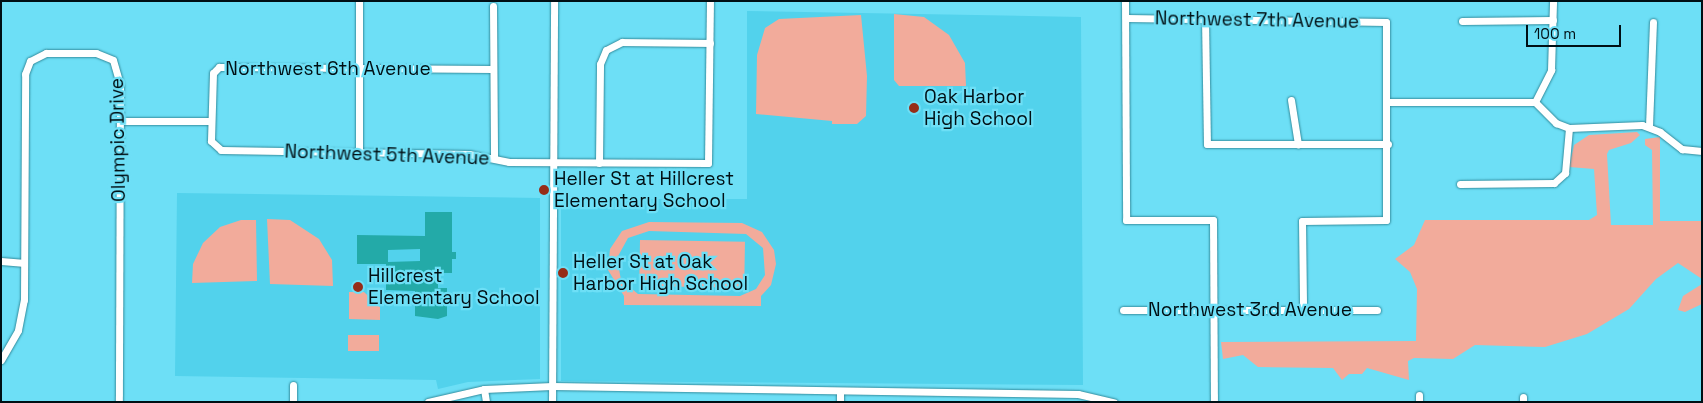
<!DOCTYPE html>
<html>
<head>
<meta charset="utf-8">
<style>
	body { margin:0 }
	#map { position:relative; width:1703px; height:403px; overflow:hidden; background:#6ddff6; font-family:"Space Grotesk",sans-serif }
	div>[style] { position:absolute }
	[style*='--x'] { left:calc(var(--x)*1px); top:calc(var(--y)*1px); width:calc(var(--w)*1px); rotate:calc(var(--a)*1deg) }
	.built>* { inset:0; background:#52d2ec }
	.green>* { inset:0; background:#f2ab9b; transform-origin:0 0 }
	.building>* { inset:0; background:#23aaa8 }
	.roads { filter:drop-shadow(0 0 1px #328b9c) drop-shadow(0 0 1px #328b9c) }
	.minor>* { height:7px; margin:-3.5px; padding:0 3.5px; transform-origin:3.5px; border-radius:3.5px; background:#fff }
	.dots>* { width:14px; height:14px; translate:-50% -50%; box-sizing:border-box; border:2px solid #6ddff6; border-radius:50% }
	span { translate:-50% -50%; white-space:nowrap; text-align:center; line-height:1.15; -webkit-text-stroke:4.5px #6ddff6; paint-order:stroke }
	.street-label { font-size:19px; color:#000f14 }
	.poi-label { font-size:19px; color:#000f14 }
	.left { translate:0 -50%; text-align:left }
	.frame { position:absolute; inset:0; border:2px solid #000f14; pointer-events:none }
	.scale { position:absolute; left:1526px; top:25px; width:95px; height:22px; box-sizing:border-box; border:2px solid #000f14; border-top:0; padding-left:6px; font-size:15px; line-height:18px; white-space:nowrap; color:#000f14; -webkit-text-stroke:4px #6ddff6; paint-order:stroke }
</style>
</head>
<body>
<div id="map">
	<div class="built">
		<div style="clip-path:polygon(747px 11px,1081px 17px,1083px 385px,561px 381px,561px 199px,747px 199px)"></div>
		<div style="clip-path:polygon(177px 193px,540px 198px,540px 379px,468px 382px,438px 389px,436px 380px,175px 376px)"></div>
	</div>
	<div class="green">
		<div style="clip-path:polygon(894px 14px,924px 17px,949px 35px,965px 63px,966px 86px,899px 86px,894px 80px)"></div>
		<div style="clip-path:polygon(861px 15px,867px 76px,866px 116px,857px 124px,832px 124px,832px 121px,756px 114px,757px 55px,765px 28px,779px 19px)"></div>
		<div style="clip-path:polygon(1637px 132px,1640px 135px,1631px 143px,1609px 150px,1607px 154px,1611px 225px,1653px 225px,1652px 150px,1645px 145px,1645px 139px,1660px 137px,1660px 221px,1701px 221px,1702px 279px,1678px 263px,1656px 279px,1629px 309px,1587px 334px,1545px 347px,1475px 345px,1453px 359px,1414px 358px,1408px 361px,1409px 380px,1367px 368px,1362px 374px,1349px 374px,1342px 380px,1333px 368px,1258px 367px,1243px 355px,1223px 359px,1221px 342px,1416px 341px,1417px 289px,1410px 272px,1395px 259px,1414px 245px,1425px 220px,1589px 220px,1597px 215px,1594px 169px,1569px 167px,1574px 145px,1589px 135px)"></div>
		<div style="clip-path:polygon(267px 219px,290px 220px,319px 239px,332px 260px,333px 286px,270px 284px)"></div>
		<div style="clip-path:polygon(241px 220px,256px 220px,257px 281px,192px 283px,193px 264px,203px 243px,220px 227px)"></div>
		<div style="clip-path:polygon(evenodd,649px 222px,742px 223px,762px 232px,774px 250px,776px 264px,771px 285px,761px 296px,761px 306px,624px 305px,624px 296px,608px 270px,610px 249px,622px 231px,649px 222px,649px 231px,746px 234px,763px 248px,765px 275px,756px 289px,740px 296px,638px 294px,621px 280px,617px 258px,628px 238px,649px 231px)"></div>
		<div style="left:640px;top:240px;width:105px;height:46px;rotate:1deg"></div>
		<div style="clip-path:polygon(1702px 284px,1702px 304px,1685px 312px,1678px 310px,1683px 296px)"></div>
		<div style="clip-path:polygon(349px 292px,364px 292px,380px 307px,380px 320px,349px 319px)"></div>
		<div style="left:348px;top:335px;width:31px;height:16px"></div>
	</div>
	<div class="building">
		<div style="clip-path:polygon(evenodd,425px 212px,452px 212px,452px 252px,456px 252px,456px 259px,452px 259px,452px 273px,438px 273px,438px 288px,447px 288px,447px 316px,438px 319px,415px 316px,415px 291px,386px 290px,386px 264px,357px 264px,357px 235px,425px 236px,425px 212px,420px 249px,420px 261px,388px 262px,388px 250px,420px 249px)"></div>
	</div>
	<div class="roads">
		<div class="minor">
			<div style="--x:359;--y:1;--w:150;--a:90"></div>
			<div style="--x:1125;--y:1;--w:219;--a:89.7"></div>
			<div style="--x:1126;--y:220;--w:87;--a:0"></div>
			<div style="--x:1213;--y:220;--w:182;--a:89.7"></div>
			<div style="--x:493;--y:6;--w:152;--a:89.6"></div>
			<div style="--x:1127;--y:18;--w:259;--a:0.9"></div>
			<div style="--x:1386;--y:22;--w:198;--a:90"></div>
			<div style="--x:1386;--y:220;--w:84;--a:179.3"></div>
			<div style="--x:1302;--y:221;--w:87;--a:89.3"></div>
			<div style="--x:1205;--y:18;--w:126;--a:89.1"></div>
			<div style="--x:1207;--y:144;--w:181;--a:0"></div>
			<div style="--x:1462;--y:21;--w:91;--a:-0.6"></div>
			<div style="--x:493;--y:69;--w:274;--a:-179.6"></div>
			<div style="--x:219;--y:67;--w:8;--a:135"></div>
			<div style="--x:213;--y:73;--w:68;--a:91.7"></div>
			<div style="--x:211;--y:141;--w:13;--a:42"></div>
			<div style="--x:221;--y:150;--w:248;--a:0.9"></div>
			<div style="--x:469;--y:154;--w:41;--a:11.3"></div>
			<div style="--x:509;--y:162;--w:199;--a:0.3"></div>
			<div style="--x:708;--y:163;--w:162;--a:-89.3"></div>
			<div style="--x:1291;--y:100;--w:45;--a:81"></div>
			<div style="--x:1388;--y:102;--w:147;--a:0"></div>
			<div style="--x:1535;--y:102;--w:30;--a:45"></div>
			<div style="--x:1556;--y:123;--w:14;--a:21"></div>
			<div style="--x:1569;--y:128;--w:73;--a:-2.4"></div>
			<div style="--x:1642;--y:125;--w:19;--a:21"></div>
			<div style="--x:1660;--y:132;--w:28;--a:38"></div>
			<div style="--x:1682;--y:149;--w:20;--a:6"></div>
			<div style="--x:1535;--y:102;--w:36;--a:-63"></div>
			<div style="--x:1551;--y:70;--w:69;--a:-88.3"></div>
			<div style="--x:120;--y:121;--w:91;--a:0"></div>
			<div style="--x:1649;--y:126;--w:104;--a:-87.8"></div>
			<div style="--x:599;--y:163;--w:99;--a:-89.4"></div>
			<div style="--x:600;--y:64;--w:15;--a:-67"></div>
			<div style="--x:606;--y:50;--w:18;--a:-27"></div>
			<div style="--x:622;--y:42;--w:88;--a:0.7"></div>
			<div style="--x:1460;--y:184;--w:94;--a:-0.6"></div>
			<div style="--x:1554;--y:183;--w:15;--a:-42"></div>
			<div style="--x:1565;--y:173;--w:45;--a:-84.9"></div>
			<div style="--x:1;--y:261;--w:21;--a:5"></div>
			<div style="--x:1123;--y:310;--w:254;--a:0"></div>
			<div style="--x:1;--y:360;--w:34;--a:-60"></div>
			<div style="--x:18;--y:330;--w:31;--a:-79"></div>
			<div style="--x:24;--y:300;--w:226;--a:-89.7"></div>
			<div style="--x:25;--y:74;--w:14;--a:-69"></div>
			<div style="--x:30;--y:61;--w:18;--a:-27"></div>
			<div style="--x:46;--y:53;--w:50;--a:0"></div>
			<div style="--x:96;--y:53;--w:18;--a:22"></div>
			<div style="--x:113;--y:60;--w:26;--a:74"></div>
			<div style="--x:120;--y:85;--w:317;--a:90.2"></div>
			<div style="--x:484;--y:389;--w:13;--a:81"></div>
			<div style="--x:293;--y:402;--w:17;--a:-90"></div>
			<div style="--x:428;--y:402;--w:57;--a:-13.1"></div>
			<div style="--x:484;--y:389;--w:68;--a:-2.5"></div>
			<div style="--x:552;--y:386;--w:526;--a:0.87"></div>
			<div style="--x:1078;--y:394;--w:37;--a:13"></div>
			<div style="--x:552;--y:402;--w:401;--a:-89.7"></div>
			<div style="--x:840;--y:402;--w:10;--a:-90"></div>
			<div style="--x:1419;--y:402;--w:7;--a:-90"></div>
			<div style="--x:1523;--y:402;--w:5;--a:-90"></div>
		</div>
	</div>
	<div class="dots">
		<div style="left:914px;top:108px;background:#962d18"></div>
		<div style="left:544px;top:190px;background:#962d18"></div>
		<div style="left:563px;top:273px;background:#962d18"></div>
		<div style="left:358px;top:287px;background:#962d18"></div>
	</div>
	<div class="street-label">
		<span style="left:1257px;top:20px;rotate:1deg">Northwest 7th Avenue</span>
		<span style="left:328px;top:69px">Northwest 6th Avenue</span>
		<span style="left:118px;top:140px;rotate:-91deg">Olympic Drive</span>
		<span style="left:387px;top:155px;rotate:2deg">Northwest 5th Avenue</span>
		<span style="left:1250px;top:310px">Northwest 3rd Avenue</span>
	</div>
	<div class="poi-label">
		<span class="left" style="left:924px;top:108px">Oak Harbor<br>High School</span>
		<span class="left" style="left:554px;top:190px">Heller St at Hillcrest<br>Elementary School</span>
		<span class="left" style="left:573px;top:273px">Heller St at Oak<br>Harbor High School</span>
		<span class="left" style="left:368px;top:287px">Hillcrest<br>Elementary School</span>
	</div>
	<div class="frame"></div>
	<div class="scale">100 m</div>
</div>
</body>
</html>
